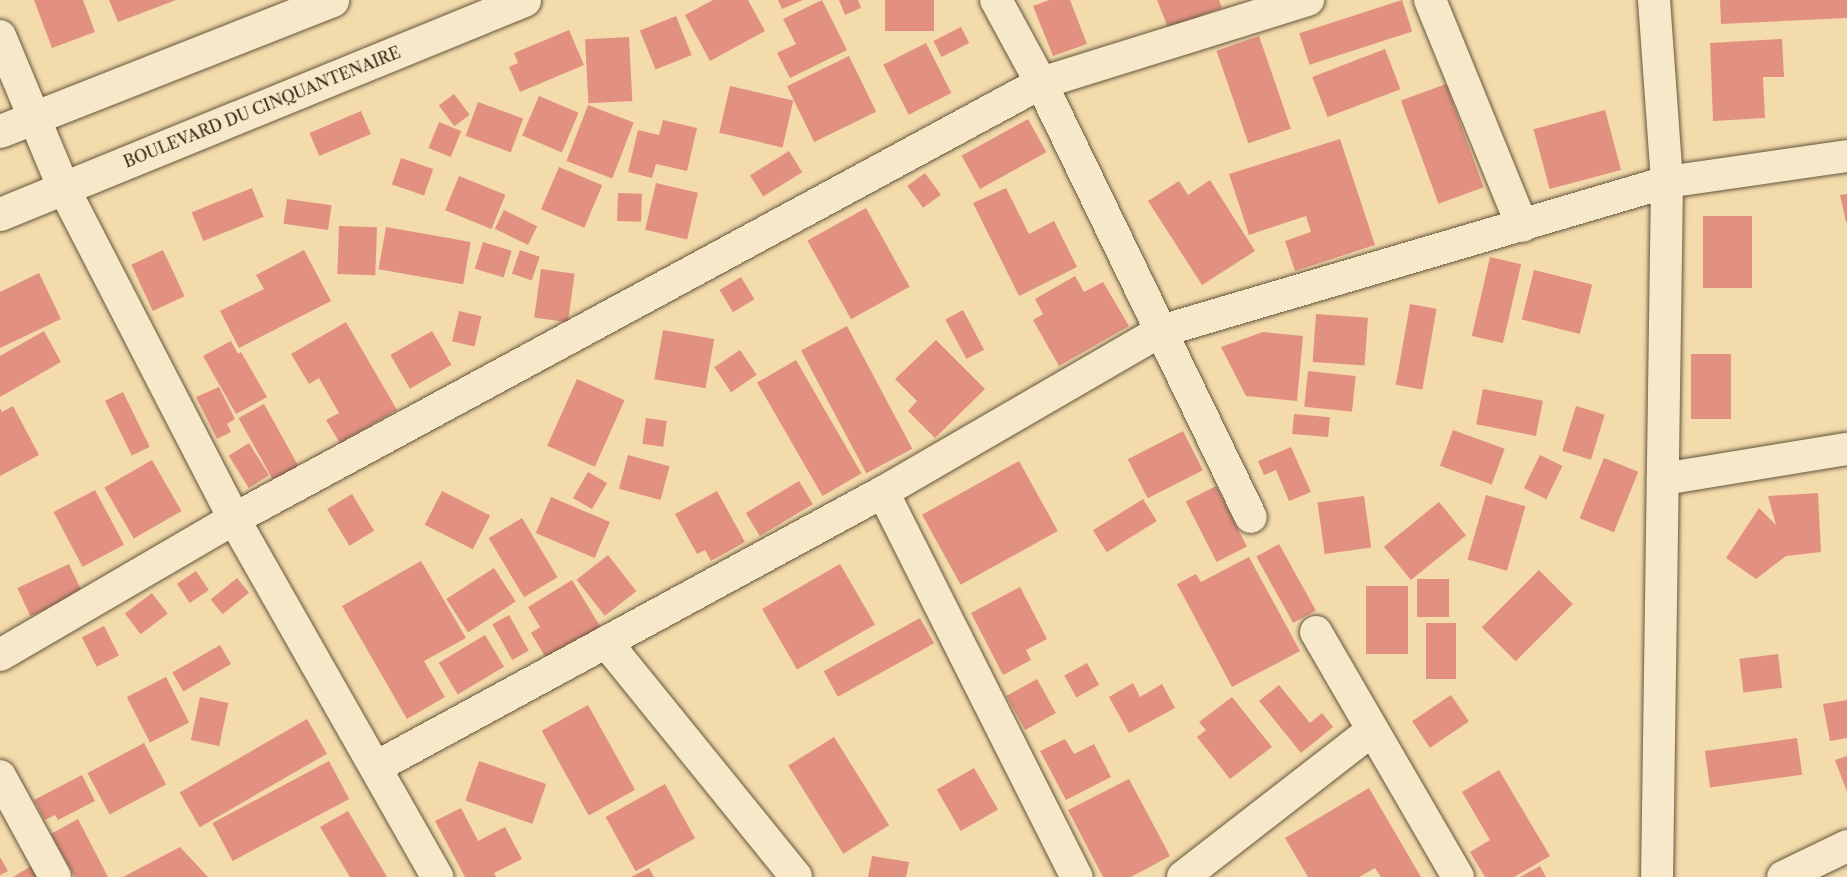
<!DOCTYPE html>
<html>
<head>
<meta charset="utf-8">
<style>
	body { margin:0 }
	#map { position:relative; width:1847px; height:877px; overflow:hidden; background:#f3dbac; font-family:"Libre Caslon Text",serif }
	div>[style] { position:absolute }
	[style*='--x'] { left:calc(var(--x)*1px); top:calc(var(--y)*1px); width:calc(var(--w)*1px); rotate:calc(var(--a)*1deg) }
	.building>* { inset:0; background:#e29181; transform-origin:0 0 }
	.roads { filter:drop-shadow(0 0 2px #65553c) drop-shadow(0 0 2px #65553c) }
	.street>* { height:32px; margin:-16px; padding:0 16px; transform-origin:16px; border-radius:16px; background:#f7e8c9 }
	.secondary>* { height:33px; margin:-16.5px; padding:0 16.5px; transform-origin:16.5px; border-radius:16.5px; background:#f7e8c9 }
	span { translate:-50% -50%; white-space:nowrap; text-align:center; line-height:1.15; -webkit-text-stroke:4.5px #f7e8c9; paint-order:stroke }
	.street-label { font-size:16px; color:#362817 }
</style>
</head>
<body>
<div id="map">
	<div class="building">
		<div style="clip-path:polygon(34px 0,83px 0,95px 32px,52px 48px)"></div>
		<div style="clip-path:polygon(109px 0,176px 0,118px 22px)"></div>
		<div style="clip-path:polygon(713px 0,748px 0,765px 31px,710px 61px,685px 15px)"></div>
		<div style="clip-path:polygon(778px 0,803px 0,782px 9px)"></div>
		<div style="clip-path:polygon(822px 0,847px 50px,790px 78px,777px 53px,796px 44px,783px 19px)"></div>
		<div style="clip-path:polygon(839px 0,858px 0,861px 8px,845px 15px)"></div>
		<div style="left:885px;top:0;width:49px;height:31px"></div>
		<div style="clip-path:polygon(1049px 0,1070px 0,1087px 44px,1053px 56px,1033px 6px)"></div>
		<div style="clip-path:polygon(1157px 0,1219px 0,1222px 8px,1168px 28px)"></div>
		<div style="left:1402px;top:0;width:33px;height:108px;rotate:72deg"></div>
		<div style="clip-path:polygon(1720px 0,1847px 0,1847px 18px,1721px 24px)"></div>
		<div style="left:676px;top:16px;width:42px;height:39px;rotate:68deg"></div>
		<div style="left:961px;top:27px;width:18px;height:31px;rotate:63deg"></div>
		<div style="clip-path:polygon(569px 30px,584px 65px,520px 92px,509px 67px,518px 63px,514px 53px)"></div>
		<div style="left:1259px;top:36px;width:98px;height:45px;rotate:71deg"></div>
		<div style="left:629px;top:37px;width:64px;height:44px;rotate:87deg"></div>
		<div style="clip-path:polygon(1782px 39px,1784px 77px,1763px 77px,1765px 118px,1713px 121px,1710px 43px)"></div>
		<div style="left:926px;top:43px;width:56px;height:48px;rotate:63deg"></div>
		<div style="left:1385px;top:49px;width:43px;height:78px;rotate:69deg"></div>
		<div style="left:849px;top:56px;width:62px;height:69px;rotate:64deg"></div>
		<div style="left:1446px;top:84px;width:110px;height:48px;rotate:70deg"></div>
		<div style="left:730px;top:86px;width:65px;height:48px;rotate:13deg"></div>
		<div style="left:454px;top:94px;width:26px;height:19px;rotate:53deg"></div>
		<div style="left:539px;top:96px;width:43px;height:43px;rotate:23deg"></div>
		<div style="left:478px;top:102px;width:48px;height:36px;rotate:20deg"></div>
		<div style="left:588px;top:105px;width:49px;height:60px;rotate:21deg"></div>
		<div style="left:1605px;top:110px;width:62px;height:74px;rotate:75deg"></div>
		<div style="left:361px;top:111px;width:25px;height:56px;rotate:67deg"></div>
		<div style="left:1028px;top:119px;width:38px;height:76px;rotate:61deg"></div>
		<div style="clip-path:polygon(663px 120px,697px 128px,687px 171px,656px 164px,652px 178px,628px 172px,638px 130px,659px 135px)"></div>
		<div style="left:439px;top:122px;width:24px;height:28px;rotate:22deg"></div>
		<div style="clip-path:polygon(1340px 139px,1375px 245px,1295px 271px,1285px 241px,1311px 232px,1306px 216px,1249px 235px,1229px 174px)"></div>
		<div style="left:789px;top:151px;width:25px;height:46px;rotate:58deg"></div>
		<div style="left:401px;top:158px;width:34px;height:28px;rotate:19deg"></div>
		<div style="left:559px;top:167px;width:47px;height:46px;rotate:23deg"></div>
		<div style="left:925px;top:173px;width:27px;height:22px;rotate:54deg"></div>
		<div style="left:459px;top:176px;width:50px;height:37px;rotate:22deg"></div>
		<div style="clip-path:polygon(1210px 180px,1255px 251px,1202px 285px,1148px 201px,1179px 181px,1188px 195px)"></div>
		<div style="left:656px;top:183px;width:43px;height:48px;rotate:13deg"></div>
		<div style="left:252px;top:188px;width:31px;height:65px;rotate:68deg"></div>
		<div style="clip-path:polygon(1006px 188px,1029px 234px,1054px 221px,1077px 267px,1019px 296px,973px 203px)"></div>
		<div style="left:618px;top:193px;width:24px;height:28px;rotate:2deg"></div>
		<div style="clip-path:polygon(1847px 194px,1847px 222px,1846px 222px,1840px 195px)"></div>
		<div style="left:287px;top:199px;width:45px;height:25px;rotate:8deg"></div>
		<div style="left:866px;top:208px;width:90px;height:67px;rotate:61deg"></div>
		<div style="left:504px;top:210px;width:37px;height:21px;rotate:26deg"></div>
		<div style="left:1703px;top:216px;width:49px;height:72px"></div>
		<div style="left:339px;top:226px;width:38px;height:48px;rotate:2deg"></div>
		<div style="left:386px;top:227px;width:86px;height:43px;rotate:10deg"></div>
		<div style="left:483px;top:242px;width:30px;height:28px;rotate:17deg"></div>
		<div style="left:163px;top:250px;width:51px;height:35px;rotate:65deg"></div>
		<div style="clip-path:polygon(304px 250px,331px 301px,239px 348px,220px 311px,264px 289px,256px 275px)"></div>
		<div style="left:520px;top:250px;width:21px;height:25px;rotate:19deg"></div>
		<div style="left:1490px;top:257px;width:32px;height:81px;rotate:13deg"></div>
		<div style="left:541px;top:269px;width:34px;height:49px;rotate:8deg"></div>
		<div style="left:1534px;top:270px;width:60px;height:51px;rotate:14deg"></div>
		<div style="clip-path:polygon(39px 273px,61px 319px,0 348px,0 292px)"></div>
		<div style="clip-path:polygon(1075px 276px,1084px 292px,1103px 282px,1129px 326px,1059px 366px,1033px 320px,1043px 314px,1035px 299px)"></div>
		<div style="left:741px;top:277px;width:26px;height:25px;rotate:59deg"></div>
		<div style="left:1410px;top:304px;width:27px;height:82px;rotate:10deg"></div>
		<div style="left:963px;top:310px;width:45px;height:20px;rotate:62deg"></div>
		<div style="left:459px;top:311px;width:23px;height:31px;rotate:13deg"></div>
		<div style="left:1316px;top:314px;width:52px;height:48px;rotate:4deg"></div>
		<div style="clip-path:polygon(346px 322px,397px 410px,340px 443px,326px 420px,339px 413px,319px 378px,309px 384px,291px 354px)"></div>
		<div style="left:847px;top:326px;width:139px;height:52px;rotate:62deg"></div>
		<div style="left:663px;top:330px;width:52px;height:50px;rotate:10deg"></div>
		<div style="clip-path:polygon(44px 331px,61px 362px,0 397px,0 356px)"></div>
		<div style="left:432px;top:331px;width:39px;height:48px;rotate:60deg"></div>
		<div style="clip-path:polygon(1263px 332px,1303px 336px,1297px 401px,1246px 396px,1221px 347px)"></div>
		<div style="clip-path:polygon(936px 340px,985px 389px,935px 438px,908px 411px,917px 401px,895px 379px)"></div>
		<div style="clip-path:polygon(231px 341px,238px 354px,241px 352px,267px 397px,236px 414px,203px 356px)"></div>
		<div style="left:740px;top:350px;width:30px;height:31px;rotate:56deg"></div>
		<div style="left:1691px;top:354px;width:40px;height:65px"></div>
		<div style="left:796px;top:360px;width:131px;height:45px;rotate:60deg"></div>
		<div style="left:1308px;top:371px;width:48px;height:36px;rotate:6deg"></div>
		<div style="left:577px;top:379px;width:52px;height:73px;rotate:24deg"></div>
		<div style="clip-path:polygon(219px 387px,235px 419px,227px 424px,231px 432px,217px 439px,196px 397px)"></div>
		<div style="left:1483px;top:389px;width:61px;height:36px;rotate:11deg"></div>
		<div style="left:123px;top:392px;width:61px;height:20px;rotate:64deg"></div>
		<div style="left:264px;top:404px;width:71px;height:29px;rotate:61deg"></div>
		<div style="clip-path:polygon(13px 406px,39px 455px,0 476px,0 408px,2px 412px)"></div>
		<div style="left:1576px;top:406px;width:30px;height:47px;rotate:17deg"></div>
		<div style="left:1294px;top:414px;width:36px;height:20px;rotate:5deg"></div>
		<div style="left:646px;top:418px;width:21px;height:26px;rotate:8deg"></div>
		<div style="left:1453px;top:430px;width:55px;height:38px;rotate:20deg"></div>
		<div style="left:1183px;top:431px;width:44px;height:62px;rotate:63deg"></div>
		<div style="left:249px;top:443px;width:38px;height:24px;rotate:58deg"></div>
		<div style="clip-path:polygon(1291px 447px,1311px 492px,1289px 501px,1276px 470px,1264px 475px,1258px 461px)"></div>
		<div style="left:628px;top:455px;width:43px;height:35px;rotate:15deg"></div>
		<div style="left:1540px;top:455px;width:25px;height:37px;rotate:26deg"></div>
		<div style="left:1604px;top:458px;width:37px;height:65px;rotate:22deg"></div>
		<div style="left:152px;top:460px;width:59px;height:55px;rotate:60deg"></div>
		<div style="left:1019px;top:461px;width:80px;height:111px;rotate:61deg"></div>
		<div style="left:588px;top:472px;width:22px;height:30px;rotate:30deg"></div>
		<div style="left:799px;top:481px;width:27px;height:62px;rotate:59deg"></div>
		<div style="left:1216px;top:486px;width:68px;height:34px;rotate:63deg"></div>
		<div style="left:95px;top:490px;width:62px;height:47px;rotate:62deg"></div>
		<div style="left:442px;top:491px;width:54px;height:38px;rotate:27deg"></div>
		<div style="clip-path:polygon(717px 491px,745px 542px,711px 561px,705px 550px,697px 554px,675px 514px)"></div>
		<div style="clip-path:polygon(1818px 493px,1821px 552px,1786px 556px,1756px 579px,1726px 558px,1759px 508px,1776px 525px,1768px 496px)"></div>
		<div style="left:352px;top:494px;width:43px;height:29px;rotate:59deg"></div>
		<div style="left:1486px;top:495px;width:41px;height:67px;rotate:16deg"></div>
		<div style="left:1364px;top:496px;width:52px;height:47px;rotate:82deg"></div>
		<div style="left:551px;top:497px;width:64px;height:39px;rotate:23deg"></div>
		<div style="left:1143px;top:499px;width:26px;height:59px;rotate:58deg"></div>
		<div style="left:1439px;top:502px;width:43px;height:71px;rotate:51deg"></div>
		<div style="left:522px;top:518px;width:69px;height:39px;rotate:59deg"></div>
		<div style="left:1279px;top:544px;width:76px;height:26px;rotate:61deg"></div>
		<div style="left:608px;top:555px;width:46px;height:40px;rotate:52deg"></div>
		<div style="clip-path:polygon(1249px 557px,1300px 651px,1232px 687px,1177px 584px,1196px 574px,1201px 582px)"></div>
		<div style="clip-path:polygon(421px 561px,466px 638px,424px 661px,445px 697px,407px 719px,342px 606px)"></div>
		<div style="left:69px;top:564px;width:31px;height:57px;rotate:65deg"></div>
		<div style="left:840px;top:564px;width:70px;height:90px;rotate:60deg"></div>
		<div style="left:494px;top:568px;width:40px;height:57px;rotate:57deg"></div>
		<div style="left:1539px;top:570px;width:48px;height:81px;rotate:45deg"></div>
		<div style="left:196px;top:571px;width:23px;height:23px;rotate:56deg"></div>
		<div style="left:237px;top:578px;width:19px;height:34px;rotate:51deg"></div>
		<div style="left:1417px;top:579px;width:32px;height:38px"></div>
		<div style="clip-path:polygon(572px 580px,603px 631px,549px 663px,531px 633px,540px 627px,528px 607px)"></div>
		<div style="left:1366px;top:586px;width:42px;height:68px"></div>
		<div style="clip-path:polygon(1020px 587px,1047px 639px,1026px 650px,1031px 660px,1003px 675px,971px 613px)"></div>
		<div style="left:152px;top:593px;width:26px;height:34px;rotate:53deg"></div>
		<div style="left:509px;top:615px;width:41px;height:19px;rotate:61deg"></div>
		<div style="left:920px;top:618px;width:29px;height:110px;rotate:61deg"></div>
		<div style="left:1426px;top:623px;width:30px;height:56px"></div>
		<div style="left:104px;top:626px;width:33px;height:25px;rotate:63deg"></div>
		<div style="left:485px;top:635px;width:37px;height:54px;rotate:59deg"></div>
		<div style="left:220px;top:645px;width:22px;height:55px;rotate:60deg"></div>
		<div style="left:1778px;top:654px;width:34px;height:39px;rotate:83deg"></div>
		<div style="left:1087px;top:663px;width:25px;height:26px;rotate:61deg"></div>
		<div style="left:166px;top:677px;width:51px;height:44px;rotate:63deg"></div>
		<div style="left:1037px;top:679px;width:39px;height:35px;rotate:61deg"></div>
		<div style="clip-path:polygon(1133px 683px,1140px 697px,1162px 684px,1175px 708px,1129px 733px,1109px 697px)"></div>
		<div style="clip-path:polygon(1279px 685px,1310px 723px,1322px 713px,1333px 727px,1301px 753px,1259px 701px)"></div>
		<div style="left:1451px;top:695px;width:32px;height:47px;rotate:56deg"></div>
		<div style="left:200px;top:697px;width:29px;height:44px;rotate:12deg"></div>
		<div style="clip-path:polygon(1232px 697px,1272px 747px,1230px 779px,1197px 737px,1206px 730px,1199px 722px)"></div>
		<div style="clip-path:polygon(1847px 700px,1847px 738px,1830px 741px,1823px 704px)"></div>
		<div style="left:588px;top:705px;width:97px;height:53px;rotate:61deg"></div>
		<div style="left:307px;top:719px;width:40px;height:147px;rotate:60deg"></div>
		<div style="left:834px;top:737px;width:104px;height:54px;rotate:58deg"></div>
		<div style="left:1797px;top:738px;width:37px;height:93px;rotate:82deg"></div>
		<div style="clip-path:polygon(1065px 739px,1074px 754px,1094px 744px,1111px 777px,1066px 800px,1040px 751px)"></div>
		<div style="left:144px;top:743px;width:47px;height:64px;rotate:62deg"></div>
		<div style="clip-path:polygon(1847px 756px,1847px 792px,1835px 760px)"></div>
		<div style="left:329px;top:761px;width:43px;height:132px;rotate:62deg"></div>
		<div style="left:479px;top:761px;width:71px;height:42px;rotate:19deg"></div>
		<div style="left:974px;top:768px;width:48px;height:43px;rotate:60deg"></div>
		<div style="clip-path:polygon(1499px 770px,1550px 856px,1514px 877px,1485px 877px,1470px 852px,1490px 840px,1462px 792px)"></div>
		<div style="clip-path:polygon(82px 775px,95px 801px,58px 820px,55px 815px,45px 820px,34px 800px)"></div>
		<div style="clip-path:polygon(1129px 779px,1170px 856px,1131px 877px,1103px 877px,1068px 810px)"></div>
		<div style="left:665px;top:784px;width:62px;height:68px;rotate:61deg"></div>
		<div style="clip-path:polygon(1369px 788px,1421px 877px,1381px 877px,1375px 868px,1359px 877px,1308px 877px,1285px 838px)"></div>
		<div style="clip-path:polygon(461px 808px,478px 841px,505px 827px,522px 859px,494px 873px,496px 877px,465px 877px,435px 821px)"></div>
		<div style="clip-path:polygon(348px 811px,387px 877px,350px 877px,320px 827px)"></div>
		<div style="clip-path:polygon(78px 819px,108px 877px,75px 877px,51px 834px)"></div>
		<div style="clip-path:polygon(180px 847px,208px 877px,123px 877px)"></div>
		<div style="clip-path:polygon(872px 856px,909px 862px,906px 877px,868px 877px)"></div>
		<div style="clip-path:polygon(0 857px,8px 871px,0 875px)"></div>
		<div style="clip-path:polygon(33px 865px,41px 877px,13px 877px)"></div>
		<div style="clip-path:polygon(1540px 866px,1546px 877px,1520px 877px)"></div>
		<div style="clip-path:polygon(649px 868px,654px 877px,631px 877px)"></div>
	</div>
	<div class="roads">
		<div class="street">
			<div style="--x:996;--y:0;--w:94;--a:61.5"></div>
			<div style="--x:1041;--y:83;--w:482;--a:64.2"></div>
			<div style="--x:1430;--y:0;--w:244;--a:67.8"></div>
			<div style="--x:1654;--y:0;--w:182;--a:85.9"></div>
			<div style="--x:1667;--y:182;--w:695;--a:90.82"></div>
			<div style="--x:0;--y:36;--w:166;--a:67.3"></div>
			<div style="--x:64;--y:189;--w:371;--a:62.7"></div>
			<div style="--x:234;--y:519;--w:412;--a:60.4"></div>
			<div style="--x:1663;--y:479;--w:186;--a:-9.3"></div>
			<div style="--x:883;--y:492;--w:431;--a:63.3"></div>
			<div style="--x:1316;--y:632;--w:283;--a:59.9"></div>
			<div style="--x:606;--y:642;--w:302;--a:51"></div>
			<div style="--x:0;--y:655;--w:271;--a:-30.2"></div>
			<div style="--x:234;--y:519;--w:917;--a:-28.38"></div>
			<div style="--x:1041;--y:83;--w:280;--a:-17.3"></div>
			<div style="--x:376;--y:767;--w:577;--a:-28.48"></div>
			<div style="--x:883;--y:492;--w:321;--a:-30.1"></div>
			<div style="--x:1161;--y:331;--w:527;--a:-16.41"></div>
			<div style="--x:1667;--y:182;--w:182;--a:-8.2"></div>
			<div style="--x:0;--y:776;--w:115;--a:61.4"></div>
			<div style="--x:1183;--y:877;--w:238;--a:-37.8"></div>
			<div style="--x:1783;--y:877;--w:71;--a:-25.8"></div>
		</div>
		<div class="secondary">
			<div style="--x:0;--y:131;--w:357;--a:-21.5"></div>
			<div style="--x:0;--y:214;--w:566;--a:-22.21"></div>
		</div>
	</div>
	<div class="street-label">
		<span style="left:262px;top:107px;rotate:-22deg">BOULEVARD DU CINQUANTENAIRE</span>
	</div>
</div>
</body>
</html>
